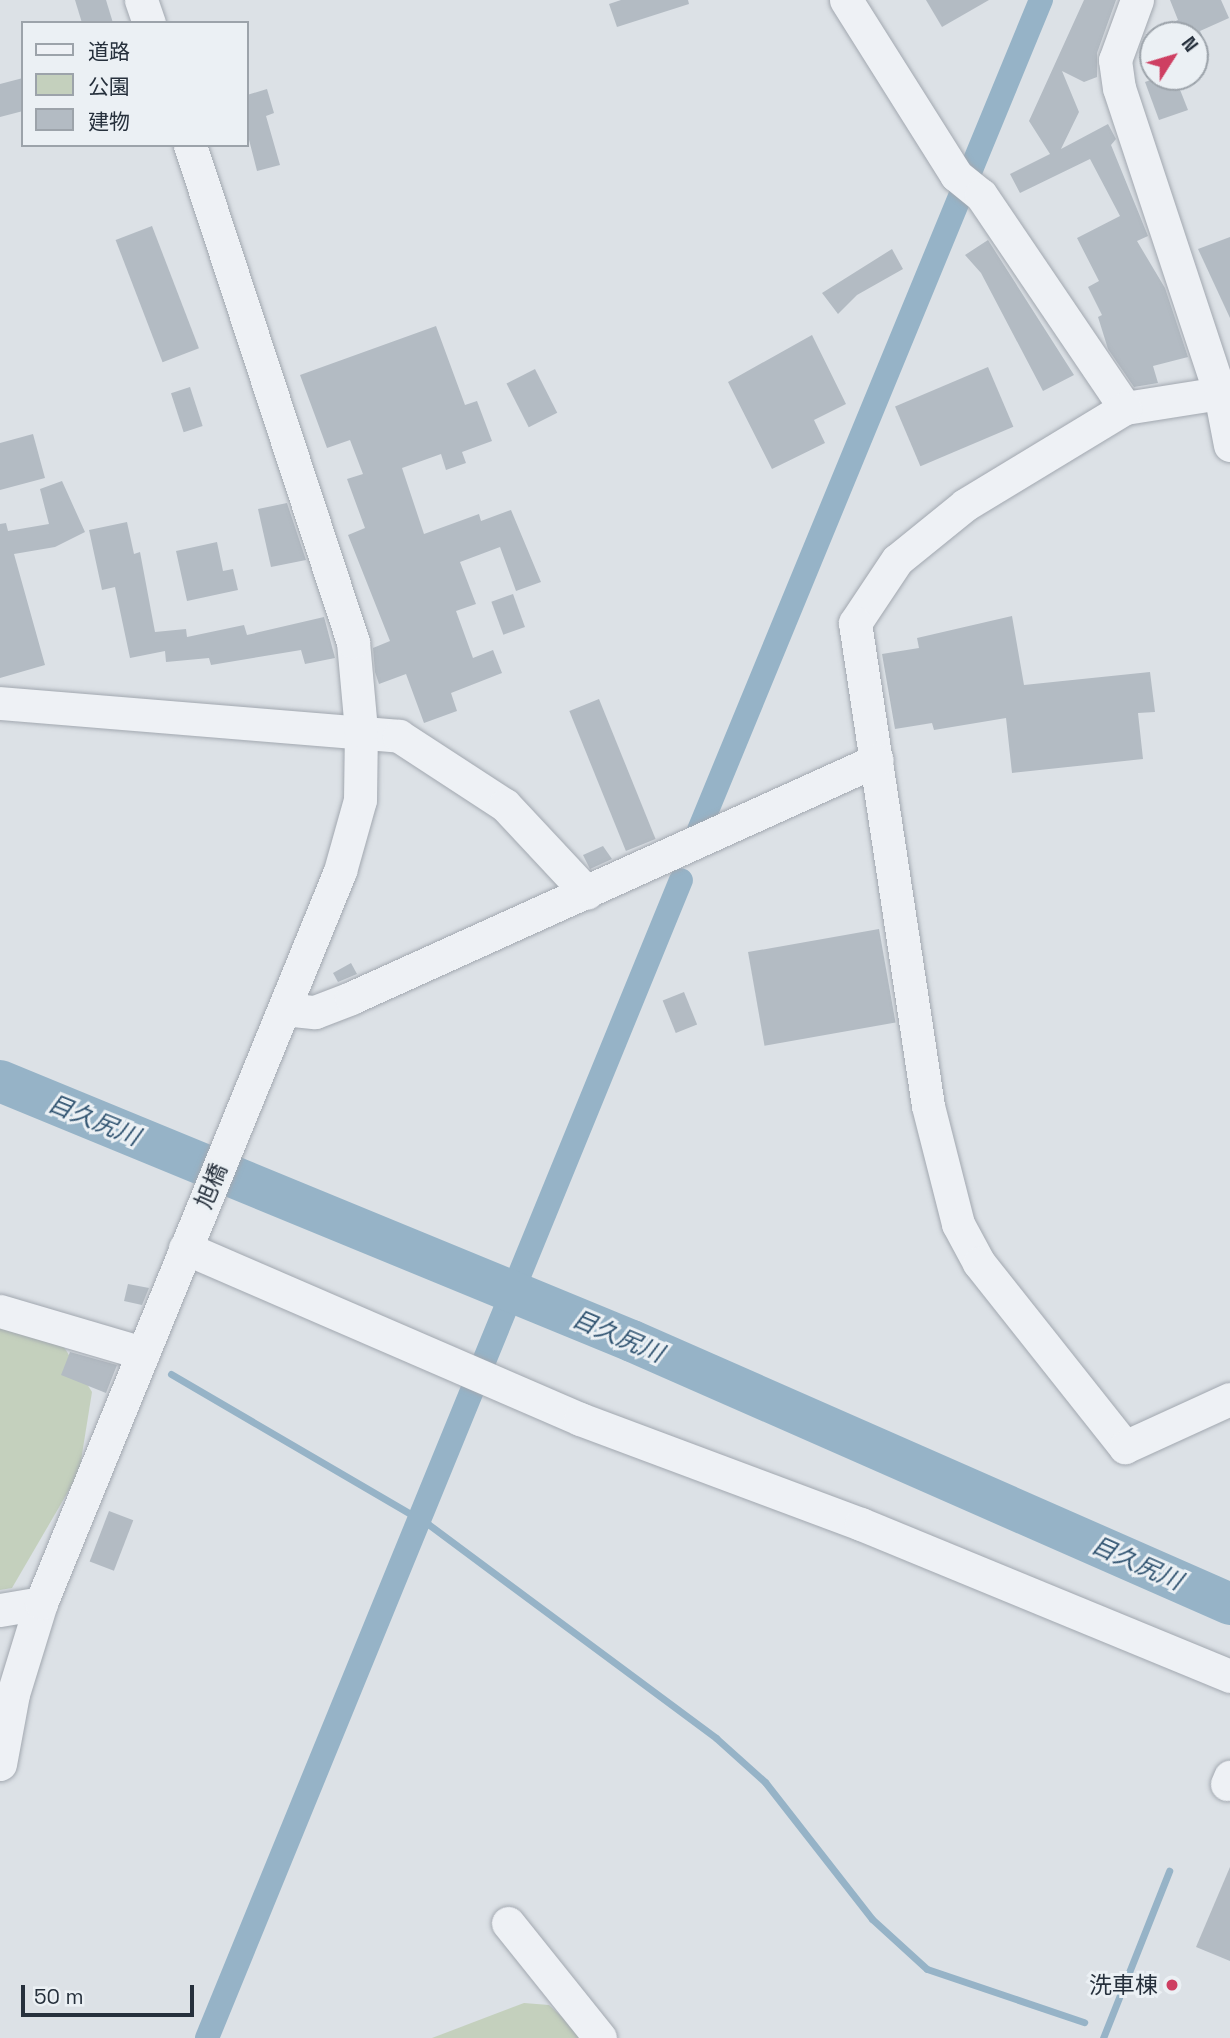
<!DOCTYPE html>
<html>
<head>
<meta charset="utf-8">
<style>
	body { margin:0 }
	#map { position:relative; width:1230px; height:2038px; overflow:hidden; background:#dce1e6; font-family:"Space Grotesk","Noto Sans JP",sans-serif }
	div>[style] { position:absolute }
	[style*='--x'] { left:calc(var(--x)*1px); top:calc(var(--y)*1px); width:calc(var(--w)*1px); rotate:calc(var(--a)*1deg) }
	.green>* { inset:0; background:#c4d0bd }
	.stream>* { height:7px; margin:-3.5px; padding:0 3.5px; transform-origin:3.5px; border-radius:3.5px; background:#96b3c7 }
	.canal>* { height:24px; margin:-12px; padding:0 12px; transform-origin:12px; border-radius:12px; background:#96b3c7 }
	.river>* { height:42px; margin:-21px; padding:0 21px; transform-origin:21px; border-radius:21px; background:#96b3c7 }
	.building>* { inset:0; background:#b3bbc3; transform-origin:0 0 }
	.roads { filter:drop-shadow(0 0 2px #a2a8b0) drop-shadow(0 0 2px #a2a8b0) }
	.minor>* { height:33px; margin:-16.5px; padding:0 16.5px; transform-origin:16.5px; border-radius:16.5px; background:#eef1f5 }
	.dots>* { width:19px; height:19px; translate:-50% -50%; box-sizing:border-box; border:4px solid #ebf0f4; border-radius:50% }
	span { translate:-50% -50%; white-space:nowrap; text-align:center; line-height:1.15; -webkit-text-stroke:6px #ebf0f4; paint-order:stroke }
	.street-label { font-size:23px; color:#26303c }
	.poi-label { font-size:23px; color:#26303c }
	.right { translate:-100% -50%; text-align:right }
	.water-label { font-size:24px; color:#305370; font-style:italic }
	.legend { position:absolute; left:21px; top:21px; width:228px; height:126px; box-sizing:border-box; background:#ebf0f4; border:2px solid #9ca3aa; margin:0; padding:9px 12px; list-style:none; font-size:21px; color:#26303c }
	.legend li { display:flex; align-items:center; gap:14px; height:35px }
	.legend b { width:35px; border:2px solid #9ca3aa }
	.north { position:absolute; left:1139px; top:21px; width:70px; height:70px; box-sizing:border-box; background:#ebf0f4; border:2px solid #9ca3aa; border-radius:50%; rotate:53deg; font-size:19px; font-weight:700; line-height:28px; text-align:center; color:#26303c }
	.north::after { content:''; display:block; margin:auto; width:24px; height:32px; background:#ce3f62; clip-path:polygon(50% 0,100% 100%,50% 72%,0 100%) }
	.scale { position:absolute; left:21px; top:1985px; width:173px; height:32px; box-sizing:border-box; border:4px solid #26303c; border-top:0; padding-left:9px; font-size:21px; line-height:24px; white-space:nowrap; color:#26303c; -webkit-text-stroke:5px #ebf0f4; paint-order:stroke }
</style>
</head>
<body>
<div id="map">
	<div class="green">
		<div style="clip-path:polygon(0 1310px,59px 1339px,92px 1392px,79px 1473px,12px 1588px,0 1590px)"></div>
		<div style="clip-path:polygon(524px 2003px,549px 2005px,585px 2038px,432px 2038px)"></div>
	</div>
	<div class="stream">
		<div style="--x:171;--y:1374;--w:298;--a:30.3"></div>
		<div style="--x:428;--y:1524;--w:359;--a:36.6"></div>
		<div style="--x:716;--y:1738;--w:66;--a:41.9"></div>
		<div style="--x:765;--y:1782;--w:174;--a:52"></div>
		<div style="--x:872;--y:1919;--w:74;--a:42.3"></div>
		<div style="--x:927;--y:1969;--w:166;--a:18.7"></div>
		<div style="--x:1103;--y:2038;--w:180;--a:-68.4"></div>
	</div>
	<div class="canal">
		<div style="--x:699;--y:830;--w:898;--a:-67.61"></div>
		<div style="--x:207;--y:2038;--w:1251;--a:-67.74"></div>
	</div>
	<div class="river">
		<div style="--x:0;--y:1081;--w:683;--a:22.36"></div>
		<div style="--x:632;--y:1341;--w:653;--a:23.74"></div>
	</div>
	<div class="building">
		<div style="clip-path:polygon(75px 0,106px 0,113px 23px,82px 23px)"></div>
		<div style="clip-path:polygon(621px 0,688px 0,689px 4px,617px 27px,609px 4px)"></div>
		<div style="clip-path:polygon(926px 0,989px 0,942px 27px)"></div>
		<div style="clip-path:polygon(1084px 0,1116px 0,1097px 53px,1097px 77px,1084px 82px,1062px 71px,1079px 112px,1061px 149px,1108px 124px,1116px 139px,1111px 145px,1148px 236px,1137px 241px,1165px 288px,1188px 357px,1153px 366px,1158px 383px,1134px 387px,1108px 349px,1098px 317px,1102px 315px,1088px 287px,1099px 281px,1077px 238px,1120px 216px,1090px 159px,1020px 193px,1010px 174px,1050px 154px,1029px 121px)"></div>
		<div style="clip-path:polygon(1170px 0,1221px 0,1229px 18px,1200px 31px,1202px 35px,1145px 35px,1178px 20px)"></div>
		<div style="clip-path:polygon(1159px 77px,1175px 77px,1188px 110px,1159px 120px,1145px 82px)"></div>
		<div style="clip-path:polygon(23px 78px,23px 111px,0 117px,0 84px)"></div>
		<div style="clip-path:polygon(267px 89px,274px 113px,266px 116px,280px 165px,257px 171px,247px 132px,247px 95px)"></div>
		<div style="left:152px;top:226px;width:131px;height:39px;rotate:69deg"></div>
		<div style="clip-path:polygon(1230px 237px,1230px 318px,1198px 249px)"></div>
		<div style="clip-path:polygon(988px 240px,1074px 375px,1043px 391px,981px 273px,965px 255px)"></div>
		<div style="clip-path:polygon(892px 249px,903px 269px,857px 295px,838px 314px,822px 293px)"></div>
		<div style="clip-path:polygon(436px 326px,465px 405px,477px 401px,492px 441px,462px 452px,466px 463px,446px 470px,441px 454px,402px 468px,424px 534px,479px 514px,481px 521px,511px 510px,541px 582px,516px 591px,500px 547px,460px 562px,476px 604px,456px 611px,473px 658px,493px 650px,502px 673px,451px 693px,457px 711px,424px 723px,406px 674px,379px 684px,375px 672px,373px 648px,390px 641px,348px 535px,365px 528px,347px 479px,363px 474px,350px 440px,327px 448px,300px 375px)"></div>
		<div style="clip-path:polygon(812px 335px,846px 404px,814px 420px,825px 443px,772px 469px,728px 382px)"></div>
		<div style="left:988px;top:367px;width:65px;height:101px;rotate:67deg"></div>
		<div style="left:535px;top:369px;width:49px;height:32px;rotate:63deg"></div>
		<div style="left:190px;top:387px;width:41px;height:20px;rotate:72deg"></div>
		<div style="clip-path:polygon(33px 434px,45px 478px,0 490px,0 443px)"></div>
		<div style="clip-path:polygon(62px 481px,85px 532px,55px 547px,14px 554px,45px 665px,0 678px,0 524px,6px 523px,8px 531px,49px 524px,40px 489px)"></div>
		<div style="clip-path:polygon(287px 503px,306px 560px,271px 567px,258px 509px)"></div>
		<div style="clip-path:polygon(127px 522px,134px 554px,140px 552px,155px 632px,186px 629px,187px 637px,244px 625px,247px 635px,324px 617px,335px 658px,305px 664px,301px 650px,211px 665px,209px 658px,166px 662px,165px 651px,130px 658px,115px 587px,102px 590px,89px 530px)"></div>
		<div style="clip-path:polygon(217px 542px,223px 571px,233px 569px,238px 590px,187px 601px,176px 551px)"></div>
		<div style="left:513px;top:594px;width:35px;height:23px;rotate:70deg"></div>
		<div style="clip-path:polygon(1012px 616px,1024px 685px,1150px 672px,1155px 712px,1138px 713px,1143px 759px,1012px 773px,1006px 718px,934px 730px,932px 723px,895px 729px,882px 654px,919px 648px,917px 638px)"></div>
		<div style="left:599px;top:699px;width:151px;height:32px;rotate:68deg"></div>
		<div style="clip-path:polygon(603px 846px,612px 859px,590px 869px,583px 855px)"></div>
		<div style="left:879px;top:929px;width:95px;height:133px;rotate:80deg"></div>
		<div style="clip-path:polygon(351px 963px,357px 974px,338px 982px,333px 973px)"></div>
		<div style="left:684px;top:992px;width:35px;height:23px;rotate:68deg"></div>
		<div style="clip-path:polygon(128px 1284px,149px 1288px,142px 1305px,124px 1301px)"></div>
		<div style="clip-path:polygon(70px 1352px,117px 1365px,106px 1393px,61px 1375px)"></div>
		<div style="left:109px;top:1511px;width:26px;height:54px;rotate:21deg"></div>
		<div style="clip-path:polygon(1230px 1867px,1230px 1961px,1196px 1947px)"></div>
	</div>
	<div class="roads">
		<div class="minor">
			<div style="--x:141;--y:0;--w:24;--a:71"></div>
			<div style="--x:846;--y:0;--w:207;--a:57.8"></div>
			<div style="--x:956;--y:175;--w:32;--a:39"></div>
			<div style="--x:981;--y:195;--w:257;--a:55.9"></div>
			<div style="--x:1137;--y:0;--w:64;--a:110.1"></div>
			<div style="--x:1115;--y:60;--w:28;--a:82"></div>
			<div style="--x:1119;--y:88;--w:321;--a:71.7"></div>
			<div style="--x:1220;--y:393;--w:96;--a:171"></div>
			<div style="--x:1125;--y:408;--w:187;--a:148.8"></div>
			<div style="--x:965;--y:505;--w:87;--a:141"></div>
			<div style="--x:897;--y:560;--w:76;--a:123.7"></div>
			<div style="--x:855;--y:623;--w:488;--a:81.4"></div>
			<div style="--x:928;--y:1106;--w:122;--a:75.7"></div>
			<div style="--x:958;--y:1224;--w:44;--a:61.7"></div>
			<div style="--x:979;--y:1263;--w:235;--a:51.6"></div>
			<div style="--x:1125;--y:1447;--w:115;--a:-24.6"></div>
			<div style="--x:1230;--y:391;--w:10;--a:169"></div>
			<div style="--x:1220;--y:393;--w:53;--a:79.1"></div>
			<div style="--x:0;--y:703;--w:400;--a:4.7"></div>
			<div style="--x:399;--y:736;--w:126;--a:33.1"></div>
			<div style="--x:505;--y:805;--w:120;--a:47"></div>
			<div style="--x:284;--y:1009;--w:31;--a:6"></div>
			<div style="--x:315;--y:1012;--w:39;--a:-21"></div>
			<div style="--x:351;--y:998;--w:577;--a:-24.35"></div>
			<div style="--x:185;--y:1248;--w:430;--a:23.4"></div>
			<div style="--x:580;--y:1419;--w:300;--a:20.5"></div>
			<div style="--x:861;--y:1524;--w:399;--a:22.4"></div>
			<div style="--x:0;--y:1311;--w:149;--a:16.4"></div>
			<div style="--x:0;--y:1610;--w:42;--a:-9.7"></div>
			<div style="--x:0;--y:1764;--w:71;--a:-79.5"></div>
			<div style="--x:13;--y:1694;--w:95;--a:-72.9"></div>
			<div style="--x:41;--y:1603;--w:791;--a:-67.78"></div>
			<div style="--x:340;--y:871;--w:74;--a:-74.3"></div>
			<div style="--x:360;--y:800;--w:70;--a:-89.2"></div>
			<div style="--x:361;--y:730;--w:88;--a:-95.2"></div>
			<div style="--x:353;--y:642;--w:523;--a:-108.16"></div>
			<div style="--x:1227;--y:1784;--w:8;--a:-67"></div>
			<div style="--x:508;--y:1923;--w:147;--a:51.3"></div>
		</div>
	</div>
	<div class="dots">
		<div style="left:1172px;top:1985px;background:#ce3f62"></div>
	</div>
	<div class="street-label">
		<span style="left:211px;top:1186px;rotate:-67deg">旭橋</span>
	</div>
	<div class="poi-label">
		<span class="right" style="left:1158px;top:1985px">洗車棟</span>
	</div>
	<div class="water-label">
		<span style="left:94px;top:1120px;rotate:22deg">目久尻川</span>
		<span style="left:618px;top:1336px;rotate:23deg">目久尻川</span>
		<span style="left:1137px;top:1563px;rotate:24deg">目久尻川</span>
	</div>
	<ul class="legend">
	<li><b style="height:9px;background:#eef1f5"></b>道路</li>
	<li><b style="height:19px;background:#c4d0bd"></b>公園</li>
	<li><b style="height:19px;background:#b3bbc3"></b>建物</li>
	</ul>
	<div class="north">N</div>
	<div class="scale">50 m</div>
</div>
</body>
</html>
